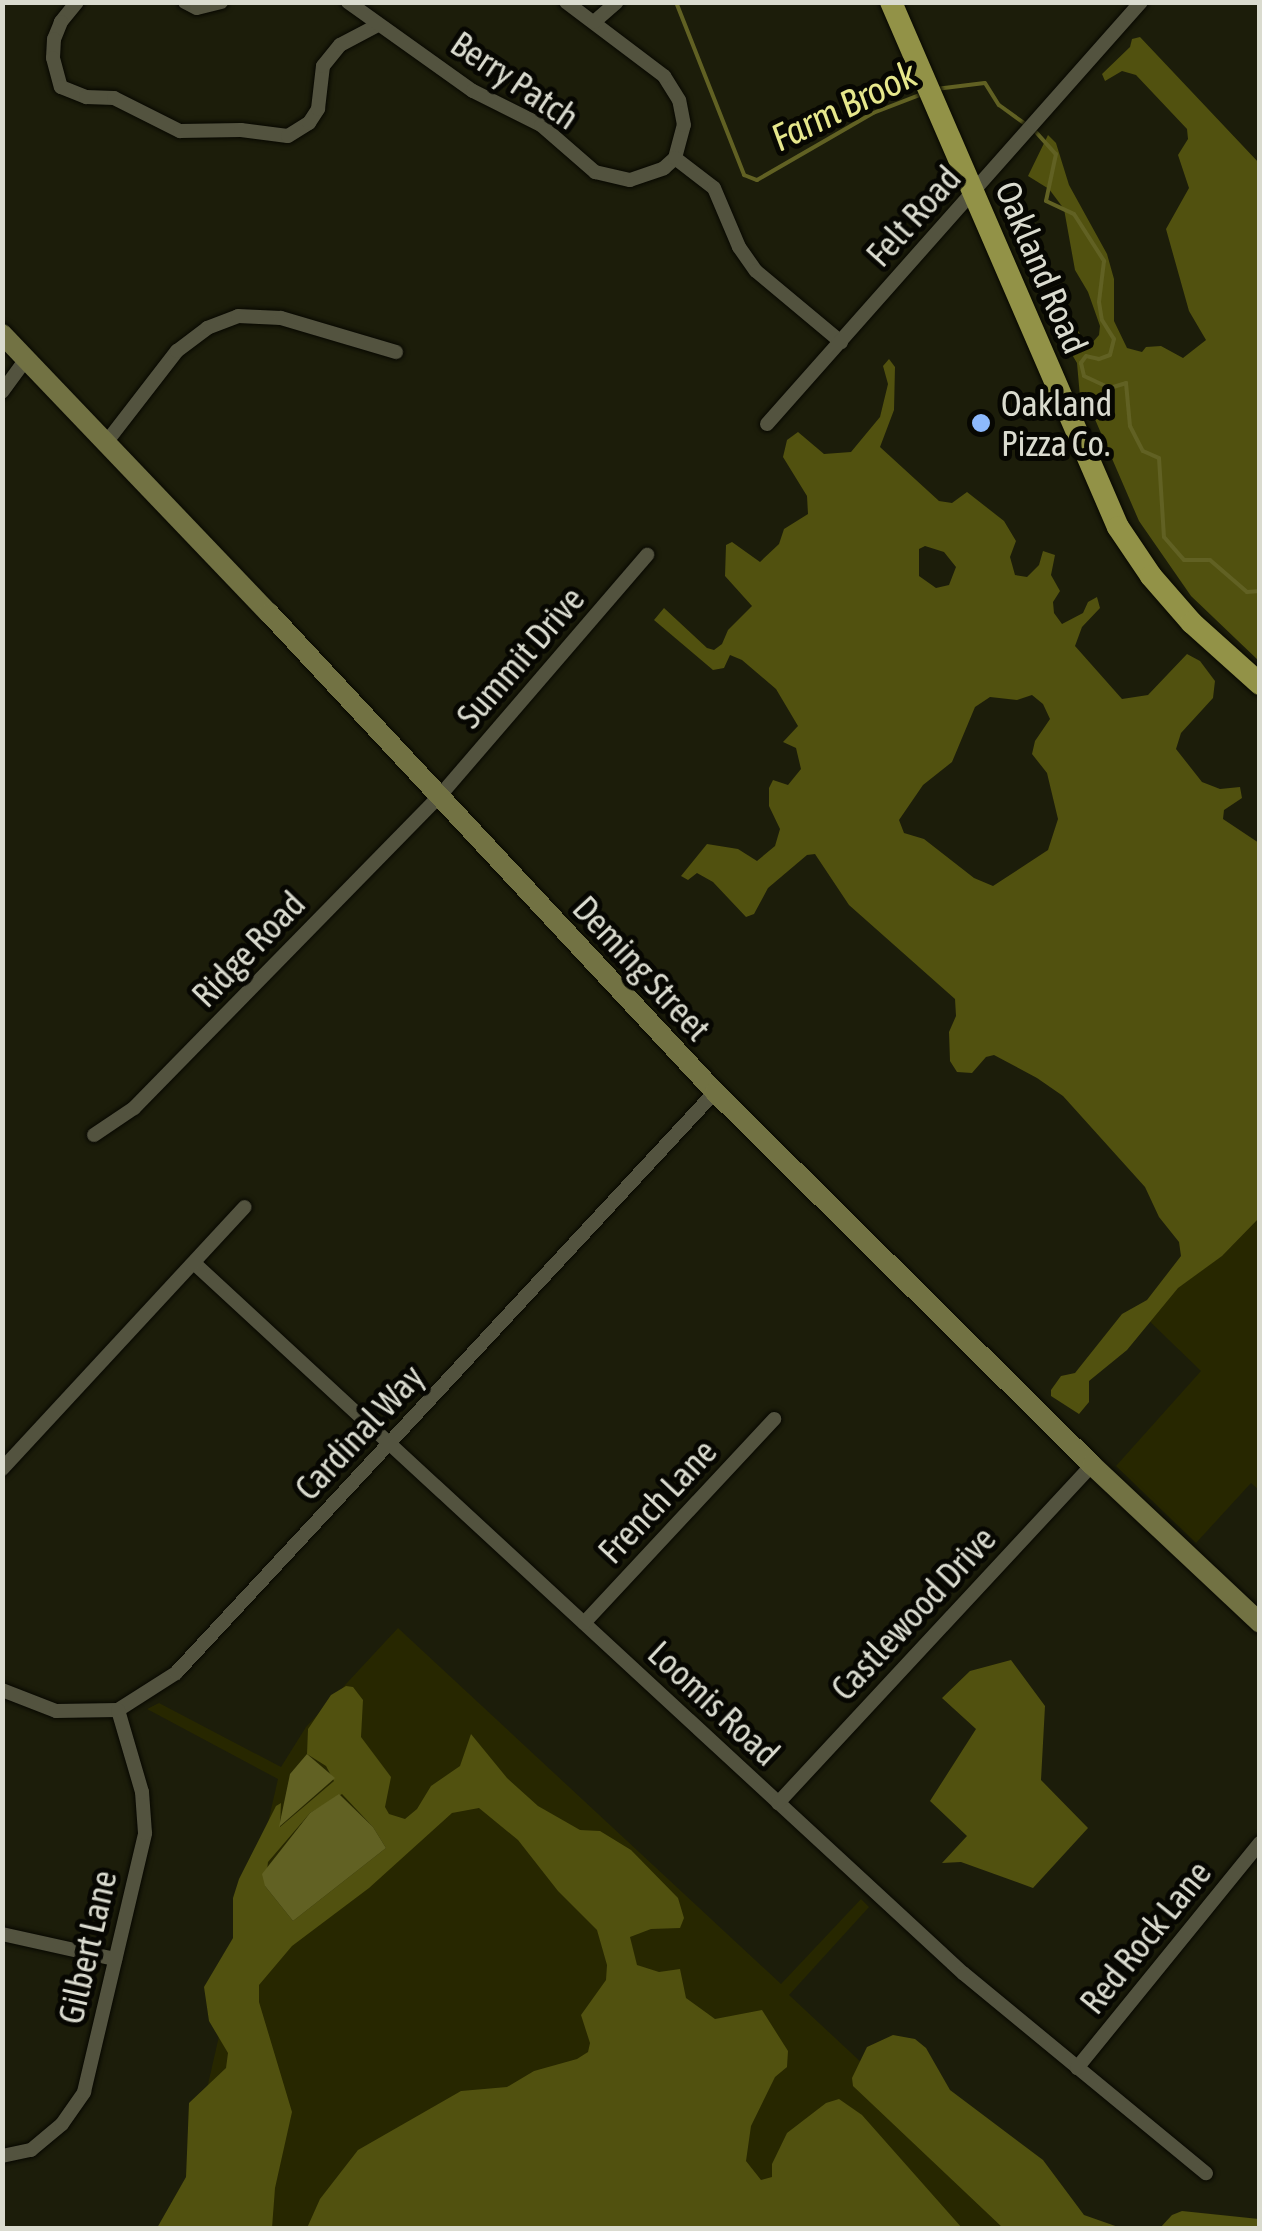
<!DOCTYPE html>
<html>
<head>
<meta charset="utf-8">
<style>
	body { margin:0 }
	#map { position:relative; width:1262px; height:2231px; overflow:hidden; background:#1c1d0a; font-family:"Asap Condensed",sans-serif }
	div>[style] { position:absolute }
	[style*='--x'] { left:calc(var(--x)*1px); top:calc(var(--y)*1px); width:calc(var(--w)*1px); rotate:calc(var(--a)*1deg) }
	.green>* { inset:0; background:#272700 }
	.forest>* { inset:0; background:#51510f }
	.water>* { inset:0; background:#616123 }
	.stream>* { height:4px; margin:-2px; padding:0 2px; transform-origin:2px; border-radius:2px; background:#616123 }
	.roads { filter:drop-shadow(0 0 2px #070700) drop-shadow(0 0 2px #070700) }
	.street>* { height:14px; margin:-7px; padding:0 7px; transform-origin:7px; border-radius:7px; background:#53533f }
	.secondary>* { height:20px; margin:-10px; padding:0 10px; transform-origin:10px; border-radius:10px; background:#727243 }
	.primary>* { height:22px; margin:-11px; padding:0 11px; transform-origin:11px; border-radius:11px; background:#929247 }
	.dots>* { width:28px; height:28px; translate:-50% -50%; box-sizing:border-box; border:5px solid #070702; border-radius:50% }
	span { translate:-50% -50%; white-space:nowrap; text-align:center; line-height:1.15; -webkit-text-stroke:10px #070702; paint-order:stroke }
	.street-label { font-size:35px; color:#dadbcf }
	.poi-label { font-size:35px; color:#dadbcf }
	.left { translate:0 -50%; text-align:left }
	.water-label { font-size:38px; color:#e6e78c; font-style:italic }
	.frame { position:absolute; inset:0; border:5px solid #dadbcf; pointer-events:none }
</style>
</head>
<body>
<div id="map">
	<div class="green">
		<div style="clip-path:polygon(1259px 1180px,1259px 1490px,1251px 1483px,1196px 1543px,1116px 1466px,1201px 1371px,1140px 1312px)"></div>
		<div style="clip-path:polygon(398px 1628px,781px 1984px,861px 1899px,869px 1907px,789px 1995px,893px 2092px,1068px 2228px,175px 2228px,278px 1779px,147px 1709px,159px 1703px,281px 1767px,306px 1727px)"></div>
	</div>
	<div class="forest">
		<div style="clip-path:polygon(1140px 37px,1259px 163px,1259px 661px,1191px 596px,1139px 521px,1094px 417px,1080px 397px,1077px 363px,1046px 311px,1049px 298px,1059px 294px,1082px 338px,1092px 343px,1099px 335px,1100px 326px,1088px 292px,1075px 270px,1064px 209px,1049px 189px,1028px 176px,1048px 135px,1056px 143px,1069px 185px,1107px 254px,1114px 279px,1114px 321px,1127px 348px,1142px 352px,1146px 347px,1161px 346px,1183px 358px,1206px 340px,1189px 311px,1166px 229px,1189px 188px,1178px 155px,1188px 139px,1187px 129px,1136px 75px,1122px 71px,1105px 81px,1102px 74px,1130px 47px,1132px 39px)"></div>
		<div style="clip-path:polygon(evenodd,889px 359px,895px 367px,894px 410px,880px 447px,939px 501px,952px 503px,967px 492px,1004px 521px,1016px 541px,1010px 557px,1015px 575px,1027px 577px,1039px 565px,1043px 551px,1055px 555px,1051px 575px,1060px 591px,1053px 602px,1054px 613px,1062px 624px,1083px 613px,1088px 602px,1097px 597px,1100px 608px,1082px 627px,1075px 646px,1122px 699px,1148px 695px,1187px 654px,1200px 661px,1215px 681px,1213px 698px,1181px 733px,1176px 749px,1202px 782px,1220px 789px,1240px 787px,1242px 798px,1224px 810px,1223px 819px,1259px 843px,1259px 1218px,1222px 1256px,1178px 1288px,1127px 1350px,1089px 1381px,1089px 1402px,1079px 1414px,1051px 1396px,1051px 1390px,1061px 1376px,1075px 1373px,1122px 1314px,1147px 1300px,1181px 1256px,1179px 1242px,1159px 1217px,1145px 1187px,1063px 1096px,1037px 1078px,994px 1055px,986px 1057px,972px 1073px,957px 1072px,950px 1061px,949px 1032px,956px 1016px,955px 999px,849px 905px,815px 854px,807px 855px,768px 888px,754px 914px,746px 917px,713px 882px,697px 873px,688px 880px,681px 876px,707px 844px,738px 849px,757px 861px,775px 846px,780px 829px,769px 806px,769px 788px,773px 780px,788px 785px,801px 769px,796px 748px,783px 742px,798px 726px,776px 689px,742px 660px,730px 655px,724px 668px,713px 670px,654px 620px,664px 608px,707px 648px,714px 650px,722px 644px,728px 630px,752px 606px,725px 576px,726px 545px,732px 542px,760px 562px,779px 544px,784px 529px,808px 514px,807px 496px,783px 457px,787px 440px,798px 432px,824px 454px,851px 452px,880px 417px,888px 384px,883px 366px,889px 359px,925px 546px,944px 552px,956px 567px,949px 585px,936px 588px,919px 576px,919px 549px,925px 546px,889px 359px,1032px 695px,1043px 704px,1050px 719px,1035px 741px,1032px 754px,1047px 773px,1058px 819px,1048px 850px,993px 886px,974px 878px,924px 839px,904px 833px,899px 820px,923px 785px,952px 762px,975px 707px,990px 697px,1017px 700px,1032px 695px)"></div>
		<div style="clip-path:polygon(1011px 1660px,1045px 1706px,1041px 1780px,1088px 1828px,1033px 1888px,961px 1862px,942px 1863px,967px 1836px,930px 1801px,976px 1729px,942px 1698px,970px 1671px)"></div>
		<div style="clip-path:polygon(evenodd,346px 1686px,353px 1687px,363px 1700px,361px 1737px,391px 1777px,385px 1807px,389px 1814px,405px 1819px,417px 1809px,431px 1786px,460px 1766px,471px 1734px,507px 1778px,538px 1806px,580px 1830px,600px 1831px,631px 1850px,678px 1898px,684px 1918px,680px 1928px,651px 1929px,630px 1937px,637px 1965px,659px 1972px,680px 1969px,686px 1998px,715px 2019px,762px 2010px,788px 2051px,787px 2067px,775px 2077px,751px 2126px,746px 2161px,761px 2180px,772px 2177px,772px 2164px,787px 2133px,826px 2103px,839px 2099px,862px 2115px,962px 2228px,307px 2228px,320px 2199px,358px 2150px,461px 2091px,507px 2087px,534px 2071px,577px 2059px,588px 2052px,590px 2043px,581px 2015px,606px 1980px,607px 1965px,597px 1930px,558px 1891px,518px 1840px,479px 1808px,452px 1813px,369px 1888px,292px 1946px,259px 1985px,259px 2002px,292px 2112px,275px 2188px,272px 2228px,157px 2228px,186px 2177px,189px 2103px,226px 2068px,228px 2053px,209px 2021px,204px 1987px,233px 1938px,233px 1898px,239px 1879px,276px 1806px,281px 1803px,280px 1827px,334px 1781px,326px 1766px,307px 1754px,308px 1729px,331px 1695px,346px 1686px,342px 1794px,373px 1827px,386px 1848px,293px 1921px,265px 1886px,268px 1862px,310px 1813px,342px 1794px)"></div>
		<div style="clip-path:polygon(893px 2035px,915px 2039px,926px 2048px,950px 2090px,1043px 2160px,1084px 2215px,1121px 2228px,1003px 2228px,853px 2086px,852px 2078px,867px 2047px)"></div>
		<div style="clip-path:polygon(1182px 2211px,1259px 2219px,1259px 2228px,1160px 2228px,1172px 2215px)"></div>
	</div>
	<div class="water">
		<div style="clip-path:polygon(307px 1754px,335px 1778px,279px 1827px,290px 1774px)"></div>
		<div style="clip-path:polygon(339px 1794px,373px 1827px,386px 1848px,293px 1921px,265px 1886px,262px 1874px,310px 1813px)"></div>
	</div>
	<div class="stream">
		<div style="--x:676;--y:2;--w:186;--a:68.5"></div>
		<div style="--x:744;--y:175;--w:14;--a:21"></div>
		<div style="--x:757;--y:180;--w:134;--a:-30"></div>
		<div style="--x:873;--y:113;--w:53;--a:-21.2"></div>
		<div style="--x:936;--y:89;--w:49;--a:-7"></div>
		<div style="--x:985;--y:83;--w:26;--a:58"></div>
		<div style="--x:999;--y:105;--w:34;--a:36"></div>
		<div style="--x:1035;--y:131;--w:31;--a:48"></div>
		<div style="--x:1056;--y:154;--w:48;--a:102"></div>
		<div style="--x:1046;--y:201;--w:31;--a:25"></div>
		<div style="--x:1074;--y:214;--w:56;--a:57.4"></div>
		<div style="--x:1104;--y:261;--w:41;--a:97"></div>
		<div style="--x:1099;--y:302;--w:18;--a:81"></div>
		<div style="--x:1102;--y:320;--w:22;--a:58"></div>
		<div style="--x:1114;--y:339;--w:16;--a:104"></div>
		<div style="--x:1110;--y:355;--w:12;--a:160"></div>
		<div style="--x:1099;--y:359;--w:13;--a:-167"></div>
		<div style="--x:1086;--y:356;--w:9;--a:126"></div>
		<div style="--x:1081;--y:363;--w:13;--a:77"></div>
		<div style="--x:1084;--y:376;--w:29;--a:25"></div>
		<div style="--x:1110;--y:388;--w:17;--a:-17"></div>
		<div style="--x:1126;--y:383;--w:43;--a:84.7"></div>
		<div style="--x:1130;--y:426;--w:28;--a:63"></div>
		<div style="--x:1143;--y:451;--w:17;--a:24"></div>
		<div style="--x:1159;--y:458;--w:79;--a:86.4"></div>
		<div style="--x:1164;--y:537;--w:30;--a:49"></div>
		<div style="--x:1184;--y:560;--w:26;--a:0"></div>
		<div style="--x:1210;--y:560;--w:49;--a:40.9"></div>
		<div style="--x:1247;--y:592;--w:13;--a:-4"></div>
	</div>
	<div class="roads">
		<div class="street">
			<div style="--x:77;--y:2;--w:26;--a:129"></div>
			<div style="--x:61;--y:22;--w:18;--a:112"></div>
			<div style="--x:54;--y:39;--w:19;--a:93"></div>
			<div style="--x:53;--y:58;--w:30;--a:75"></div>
			<div style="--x:61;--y:87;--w:27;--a:22"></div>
			<div style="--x:86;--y:97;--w:28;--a:2"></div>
			<div style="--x:114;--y:98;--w:74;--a:26.6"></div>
			<div style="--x:180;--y:131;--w:61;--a:-0.9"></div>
			<div style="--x:241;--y:130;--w:47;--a:7.3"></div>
			<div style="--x:288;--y:136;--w:25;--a:-32"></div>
			<div style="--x:309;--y:123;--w:17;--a:-57"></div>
			<div style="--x:318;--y:109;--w:43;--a:-83.4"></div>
			<div style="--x:323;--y:66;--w:27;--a:-51"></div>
			<div style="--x:340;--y:45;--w:41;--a:-27.8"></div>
			<div style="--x:185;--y:2;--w:13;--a:27"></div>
			<div style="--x:197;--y:8;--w:25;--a:-14"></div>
			<div style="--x:348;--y:2;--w:153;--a:35.5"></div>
			<div style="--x:473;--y:91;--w:76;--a:26.6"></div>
			<div style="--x:541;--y:125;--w:72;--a:41"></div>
			<div style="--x:595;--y:172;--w:36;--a:13"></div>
			<div style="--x:630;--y:180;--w:36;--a:-19"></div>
			<div style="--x:664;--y:168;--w:15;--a:-42"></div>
			<div style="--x:675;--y:158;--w:34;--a:-75"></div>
			<div style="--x:684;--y:125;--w:25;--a:-101"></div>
			<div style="--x:679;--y:100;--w:28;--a:-122"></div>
			<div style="--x:664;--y:76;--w:123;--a:-142.9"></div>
			<div style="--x:594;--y:22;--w:30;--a:-41"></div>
			<div style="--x:675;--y:158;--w:49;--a:37.6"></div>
			<div style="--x:714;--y:188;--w:64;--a:67"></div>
			<div style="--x:739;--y:247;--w:29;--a:55"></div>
			<div style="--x:756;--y:271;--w:111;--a:39.9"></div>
			<div style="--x:2;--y:392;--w:37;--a:-54"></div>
			<div style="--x:767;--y:424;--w:564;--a:-48.45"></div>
			<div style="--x:105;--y:444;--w:118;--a:-52.3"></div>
			<div style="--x:177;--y:351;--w:38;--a:-37"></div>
			<div style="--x:207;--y:328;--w:33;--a:-21"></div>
			<div style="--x:238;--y:316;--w:43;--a:2.7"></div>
			<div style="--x:281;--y:318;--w:120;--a:16.5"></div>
			<div style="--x:94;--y:1135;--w:48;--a:-34"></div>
			<div style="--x:134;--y:1108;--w:434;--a:-45.6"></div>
			<div style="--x:438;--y:798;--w:321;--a:-49.3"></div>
			<div style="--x:194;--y:1263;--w:1047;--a:42.72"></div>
			<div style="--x:963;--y:1973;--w:315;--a:39.5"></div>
			<div style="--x:2;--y:1469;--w:357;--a:-47.2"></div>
			<div style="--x:584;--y:1623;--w:279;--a:-47"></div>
			<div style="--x:2;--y:1690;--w:58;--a:21.3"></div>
			<div style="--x:56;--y:1711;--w:62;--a:-0.9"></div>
			<div style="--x:118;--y:1710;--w:69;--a:-32.5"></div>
			<div style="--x:176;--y:1673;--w:793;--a:-47.15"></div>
			<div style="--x:778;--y:1803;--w:461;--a:-47.1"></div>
			<div style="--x:2;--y:1934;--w:116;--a:12.5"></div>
			<div style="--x:1077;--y:2068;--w:290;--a:-50.9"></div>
			<div style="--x:2;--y:2156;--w:30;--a:-12"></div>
			<div style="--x:31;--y:2150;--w:40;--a:-40"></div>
			<div style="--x:62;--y:2124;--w:39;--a:-55"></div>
			<div style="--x:84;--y:2092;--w:266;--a:-76.7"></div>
			<div style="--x:145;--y:1833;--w:41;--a:-94.2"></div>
			<div style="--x:142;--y:1792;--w:85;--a:-106.3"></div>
		</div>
		<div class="secondary">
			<div style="--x:2;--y:334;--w:386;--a:46.3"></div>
			<div style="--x:269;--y:613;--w:654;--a:47.04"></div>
			<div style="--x:715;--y:1092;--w:530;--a:44.69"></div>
			<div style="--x:1092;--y:1465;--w:231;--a:43.2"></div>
		</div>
		<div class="primary">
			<div style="--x:891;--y:2;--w:572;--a:66.62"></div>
			<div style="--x:1118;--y:527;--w:59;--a:56"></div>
			<div style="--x:1151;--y:576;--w:62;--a:48.9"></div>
			<div style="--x:1192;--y:623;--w:91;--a:41.9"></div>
		</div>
	</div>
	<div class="dots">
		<div style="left:981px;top:423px;background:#8db9fc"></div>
	</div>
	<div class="street-label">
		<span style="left:515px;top:80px;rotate:34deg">Berry Patch</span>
		<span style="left:913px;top:216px;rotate:-48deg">Felt Road</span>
		<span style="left:1042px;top:267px;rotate:67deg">Oakland Road</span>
		<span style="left:520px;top:657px;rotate:-49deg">Summit Drive</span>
		<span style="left:248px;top:949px;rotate:-46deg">Ridge Road</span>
		<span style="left:642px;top:968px;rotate:47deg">Deming Street</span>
		<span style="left:359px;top:1432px;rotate:-47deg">Cardinal Way</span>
		<span style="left:657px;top:1501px;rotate:-47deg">French Lane</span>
		<span style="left:913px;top:1613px;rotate:-47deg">Castlewood Drive</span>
		<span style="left:714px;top:1703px;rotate:43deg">Loomis Road</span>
		<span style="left:1145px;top:1937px;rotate:-51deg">Red Rock Lane</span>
		<span style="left:87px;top:1947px;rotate:-77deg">Gilbert Lane</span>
	</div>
	<div class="poi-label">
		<span class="left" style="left:1001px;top:423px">Oakland<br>Pizza Co.</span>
	</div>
	<div class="water-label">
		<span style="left:844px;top:106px;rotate:-26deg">Farm Brook</span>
	</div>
	<div class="frame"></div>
</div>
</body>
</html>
